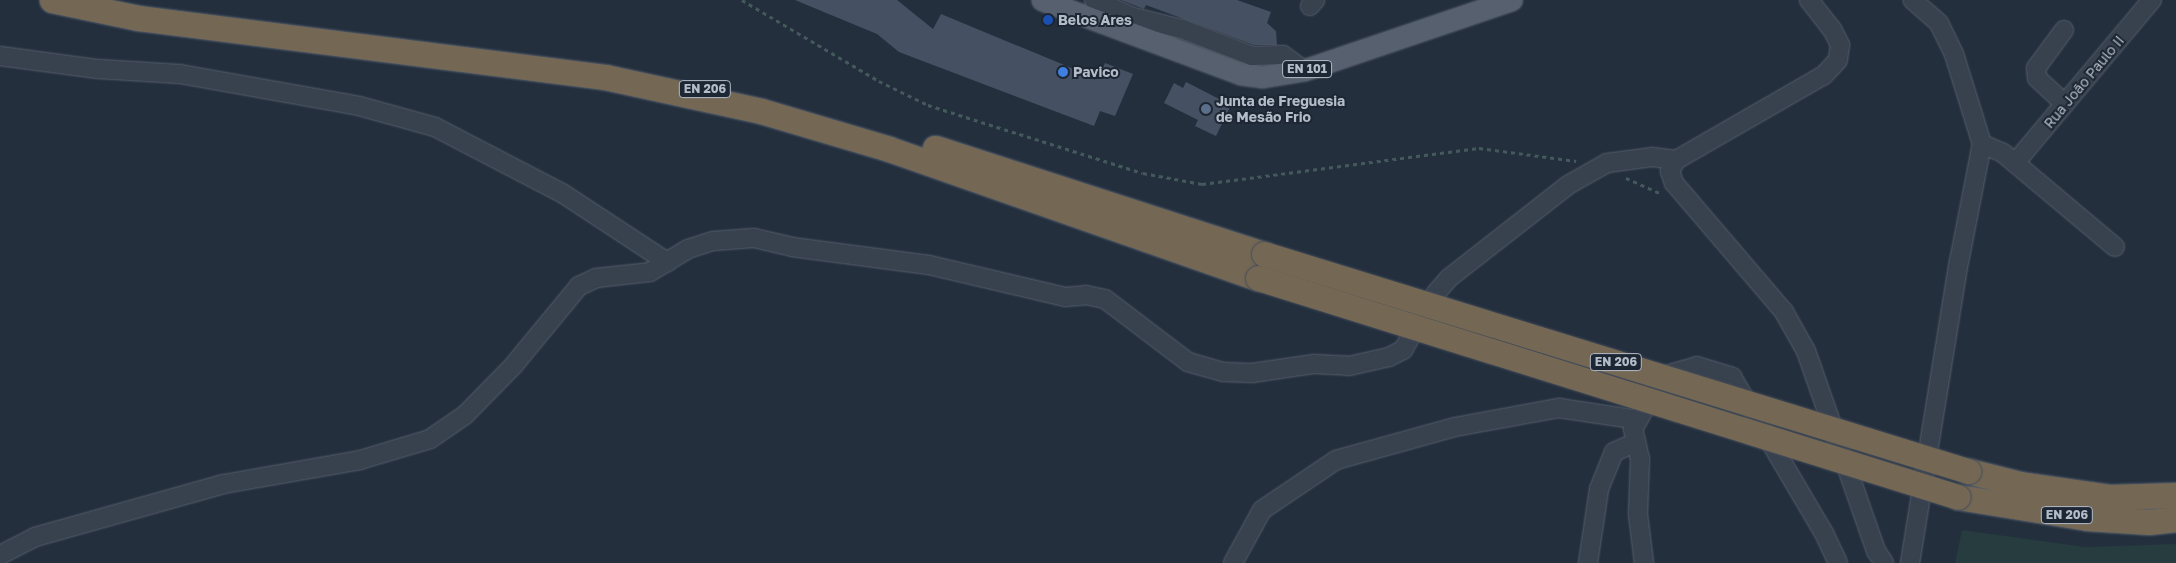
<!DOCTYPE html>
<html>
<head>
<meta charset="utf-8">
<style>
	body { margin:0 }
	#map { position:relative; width:2176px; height:563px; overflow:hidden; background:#242f3e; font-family:"Golos Text",sans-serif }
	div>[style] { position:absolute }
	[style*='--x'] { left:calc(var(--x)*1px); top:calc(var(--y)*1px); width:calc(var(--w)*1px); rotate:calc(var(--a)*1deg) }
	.green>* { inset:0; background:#263c3f }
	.building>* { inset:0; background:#455162 }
	.path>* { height:2.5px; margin-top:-1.25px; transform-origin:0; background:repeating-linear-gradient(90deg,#44595c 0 4px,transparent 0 8px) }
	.roads { filter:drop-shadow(0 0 1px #565f6c) drop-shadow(0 0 1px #565f6c) }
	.minor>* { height:18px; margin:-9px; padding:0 9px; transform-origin:9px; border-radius:9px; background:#38414e }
	.major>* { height:21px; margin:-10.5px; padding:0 10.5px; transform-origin:10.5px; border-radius:10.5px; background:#56606e }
	.highway>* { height:25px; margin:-12.5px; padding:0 12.5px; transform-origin:12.5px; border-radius:12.5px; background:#746855 }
	.bridges { filter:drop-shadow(0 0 1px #434c59) drop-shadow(0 0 1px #434c59) }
	.highway-bridge>* { height:25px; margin:-12.5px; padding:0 12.5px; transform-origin:12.5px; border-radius:12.5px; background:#746855 }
	.dots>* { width:14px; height:14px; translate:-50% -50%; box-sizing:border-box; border:2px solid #1d2633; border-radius:50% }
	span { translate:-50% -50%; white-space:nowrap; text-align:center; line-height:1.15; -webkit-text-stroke:4px #1d2633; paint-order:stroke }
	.shield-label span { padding:1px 4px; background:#1d2633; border:1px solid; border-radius:4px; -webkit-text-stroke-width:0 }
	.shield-label { font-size:12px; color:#b4bcc9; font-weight:700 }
	.poi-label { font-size:14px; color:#b4bcc9; font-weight:700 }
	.left { translate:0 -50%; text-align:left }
	.street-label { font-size:14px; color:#b4bcc9 }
</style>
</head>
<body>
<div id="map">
	<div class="green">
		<div style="clip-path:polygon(1962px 530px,2085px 547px,2176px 544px,2176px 563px,1955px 563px)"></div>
	</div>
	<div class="building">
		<div style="clip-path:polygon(795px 0,897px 0,933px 29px,941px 14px,1098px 79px,1105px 63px,1133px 74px,1115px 116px,1100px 111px,1094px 126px,899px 52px,877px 34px)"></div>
		<div style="clip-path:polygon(1121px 0,1237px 0,1271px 12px,1267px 23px,1276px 31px,1277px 45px,1254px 45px,1146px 5px,1144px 9px)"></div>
		<div style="clip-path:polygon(1186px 82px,1231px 105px,1216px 136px,1195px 126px,1198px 120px,1164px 103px,1174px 83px,1183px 88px)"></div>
	</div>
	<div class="path">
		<div style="--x:742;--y:0;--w:159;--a:30.6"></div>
		<div style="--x:879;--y:81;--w:55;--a:26.1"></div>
		<div style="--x:928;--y:105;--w:225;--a:17.6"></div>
		<div style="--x:1143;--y:173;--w:60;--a:10.6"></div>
		<div style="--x:1202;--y:184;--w:279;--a:-7.4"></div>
		<div style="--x:1479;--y:148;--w:98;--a:7.6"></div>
		<div style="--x:1626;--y:178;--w:39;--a:24"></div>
	</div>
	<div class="roads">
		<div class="minor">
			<div style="--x:1094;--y:0;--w:43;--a:23.6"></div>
			<div style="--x:1133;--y:17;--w:50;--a:13.8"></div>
			<div style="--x:1182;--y:29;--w:75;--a:21.1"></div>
			<div style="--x:1252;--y:56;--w:31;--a:-2"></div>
			<div style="--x:1283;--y:55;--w:26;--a:36"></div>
			<div style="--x:1809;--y:0;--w:37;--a:52"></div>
			<div style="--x:1832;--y:29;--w:18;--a:63"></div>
			<div style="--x:1840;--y:45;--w:15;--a:98"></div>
			<div style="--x:1838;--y:60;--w:21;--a:133"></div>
			<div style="--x:1824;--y:75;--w:171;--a:150.1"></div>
			<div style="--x:1676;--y:160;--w:13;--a:119"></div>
			<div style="--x:1670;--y:171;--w:13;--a:72"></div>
			<div style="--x:1674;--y:183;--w:170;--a:49.5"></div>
			<div style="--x:1784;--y:312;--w:45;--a:60.6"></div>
			<div style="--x:1806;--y:351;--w:212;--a:70.7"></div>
			<div style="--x:1876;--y:551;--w:14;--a:56"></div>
			<div style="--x:1310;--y:6;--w:8;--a:-50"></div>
			<div style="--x:2064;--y:30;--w:47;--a:126.4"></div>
			<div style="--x:2036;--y:68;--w:10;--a:84"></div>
			<div style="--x:2037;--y:78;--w:38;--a:43"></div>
			<div style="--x:0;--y:56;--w:99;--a:7.6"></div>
			<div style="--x:98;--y:69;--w:82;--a:3.5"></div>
			<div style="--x:180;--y:74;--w:182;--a:10.1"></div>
			<div style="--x:359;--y:106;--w:79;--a:15.4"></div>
			<div style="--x:435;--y:127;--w:143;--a:27.5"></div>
			<div style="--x:562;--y:193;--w:126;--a:33.3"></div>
			<div style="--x:1982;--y:144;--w:23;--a:23"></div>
			<div style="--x:2003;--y:153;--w:146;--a:40"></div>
			<div style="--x:2015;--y:163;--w:213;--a:-50"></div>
			<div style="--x:0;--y:555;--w:39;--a:-27"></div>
			<div style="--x:35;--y:537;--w:196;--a:-15.7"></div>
			<div style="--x:224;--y:484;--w:138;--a:-10"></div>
			<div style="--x:360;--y:460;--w:73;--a:-16.7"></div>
			<div style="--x:430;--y:439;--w:42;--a:-34.4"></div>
			<div style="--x:465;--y:415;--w:69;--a:-45.6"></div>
			<div style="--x:513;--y:366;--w:104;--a:-50.5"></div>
			<div style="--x:579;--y:286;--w:19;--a:-25"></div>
			<div style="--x:596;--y:278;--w:54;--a:-6.3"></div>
			<div style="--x:650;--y:272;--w:44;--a:-31.2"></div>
			<div style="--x:688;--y:249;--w:26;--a:-18"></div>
			<div style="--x:713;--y:241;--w:41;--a:-4.2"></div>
			<div style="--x:754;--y:238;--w:39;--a:13"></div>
			<div style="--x:792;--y:247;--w:138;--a:7.5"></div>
			<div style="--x:929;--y:265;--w:140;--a:13.2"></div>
			<div style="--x:1065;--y:297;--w:21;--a:-5"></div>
			<div style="--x:1086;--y:295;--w:19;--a:12"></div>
			<div style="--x:1105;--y:299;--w:104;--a:37.2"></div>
			<div style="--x:1188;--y:362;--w:36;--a:16"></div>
			<div style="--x:1223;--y:372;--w:29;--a:2"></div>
			<div style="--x:1252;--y:373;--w:63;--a:-8.3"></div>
			<div style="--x:1314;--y:364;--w:35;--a:3"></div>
			<div style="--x:1349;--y:366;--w:41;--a:-12.7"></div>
			<div style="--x:1389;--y:357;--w:16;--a:-27"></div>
			<div style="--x:1403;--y:350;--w:66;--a:-59.9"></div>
			<div style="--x:1436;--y:293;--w:20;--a:-49"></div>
			<div style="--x:1449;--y:278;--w:151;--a:-38"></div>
			<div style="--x:1568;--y:185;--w:45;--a:-29.4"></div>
			<div style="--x:1607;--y:163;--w:45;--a:-7.6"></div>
			<div style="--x:1652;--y:157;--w:24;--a:7"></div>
			<div style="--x:1233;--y:563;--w:60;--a:-61.3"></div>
			<div style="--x:1262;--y:510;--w:89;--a:-34"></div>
			<div style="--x:1336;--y:460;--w:123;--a:-15.5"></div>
			<div style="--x:1455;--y:427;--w:106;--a:-10.4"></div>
			<div style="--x:1559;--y:408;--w:80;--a:8.6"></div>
			<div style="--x:1588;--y:563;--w:75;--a:-81.5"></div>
			<div style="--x:1599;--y:489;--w:40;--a:-68"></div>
			<div style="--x:1614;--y:452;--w:24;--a:-24"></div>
			<div style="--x:1644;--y:563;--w:49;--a:-97"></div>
			<div style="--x:1638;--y:514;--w:55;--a:-87.9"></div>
			<div style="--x:1640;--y:459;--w:31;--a:-103"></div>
			<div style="--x:1633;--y:429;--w:61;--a:-60.5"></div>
			<div style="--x:1663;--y:376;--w:35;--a:-16"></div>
			<div style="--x:1697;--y:366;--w:37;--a:17"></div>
			<div style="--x:1732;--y:377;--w:181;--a:59.5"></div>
			<div style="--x:1824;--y:533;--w:33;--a:65"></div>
			<div style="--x:1910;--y:563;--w:305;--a:-80.8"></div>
			<div style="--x:1959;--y:262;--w:120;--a:-79"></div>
			<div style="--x:1982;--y:144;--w:94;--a:-107.3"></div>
			<div style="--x:1954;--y:54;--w:34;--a:-116"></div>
			<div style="--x:1939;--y:23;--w:35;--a:-139"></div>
		</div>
		<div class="major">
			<div style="--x:1042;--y:0;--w:212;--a:20.4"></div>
			<div style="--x:1241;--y:74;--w:21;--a:8"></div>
			<div style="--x:1262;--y:77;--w:43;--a:-9.5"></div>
			<div style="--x:1304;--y:70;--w:219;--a:-18.7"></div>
		</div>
		<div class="highway">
			<div style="--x:52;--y:0;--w:88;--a:11.8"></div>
			<div style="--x:138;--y:18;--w:471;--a:7.2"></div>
			<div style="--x:605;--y:77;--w:160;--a:12.3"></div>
			<div style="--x:761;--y:111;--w:134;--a:16.5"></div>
			<div style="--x:889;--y:149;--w:391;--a:19.3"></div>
			<div style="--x:935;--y:148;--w:346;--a:17.9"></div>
			<div style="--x:1968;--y:471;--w:54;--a:14"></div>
			<div style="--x:2020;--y:484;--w:90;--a:8.3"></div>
			<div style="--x:2109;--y:497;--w:67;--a:-1.7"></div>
			<div style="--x:1958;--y:497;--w:131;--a:9.2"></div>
			<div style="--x:2087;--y:518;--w:62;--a:3.7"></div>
			<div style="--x:2149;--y:522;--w:27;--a:-6"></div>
		</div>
	</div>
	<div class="bridges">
		<div class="highway-bridge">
			<div style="--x:1264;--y:254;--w:737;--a:17.13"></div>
			<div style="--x:1258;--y:278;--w:733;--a:17.37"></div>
		</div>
	</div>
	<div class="dots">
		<div style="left:1048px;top:20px;background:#1a4fb4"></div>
		<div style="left:1063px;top:72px;background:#3f7fe0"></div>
		<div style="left:1206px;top:109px;background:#5c6f8a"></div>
	</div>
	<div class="shield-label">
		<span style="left:1307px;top:69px">EN 101</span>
		<span style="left:705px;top:89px">EN 206</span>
		<span style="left:1616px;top:362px">EN 206</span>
		<span style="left:2067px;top:515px">EN 206</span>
	</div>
	<div class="poi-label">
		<span class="left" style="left:1058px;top:20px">Belos Ares</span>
		<span class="left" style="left:1073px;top:72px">Pavico</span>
		<span class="left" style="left:1216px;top:109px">Junta de Freguesia<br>de Mesão Frio</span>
	</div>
	<div class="street-label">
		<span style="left:2084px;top:82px;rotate:-50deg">Rua João Paulo II</span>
	</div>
</div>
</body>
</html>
